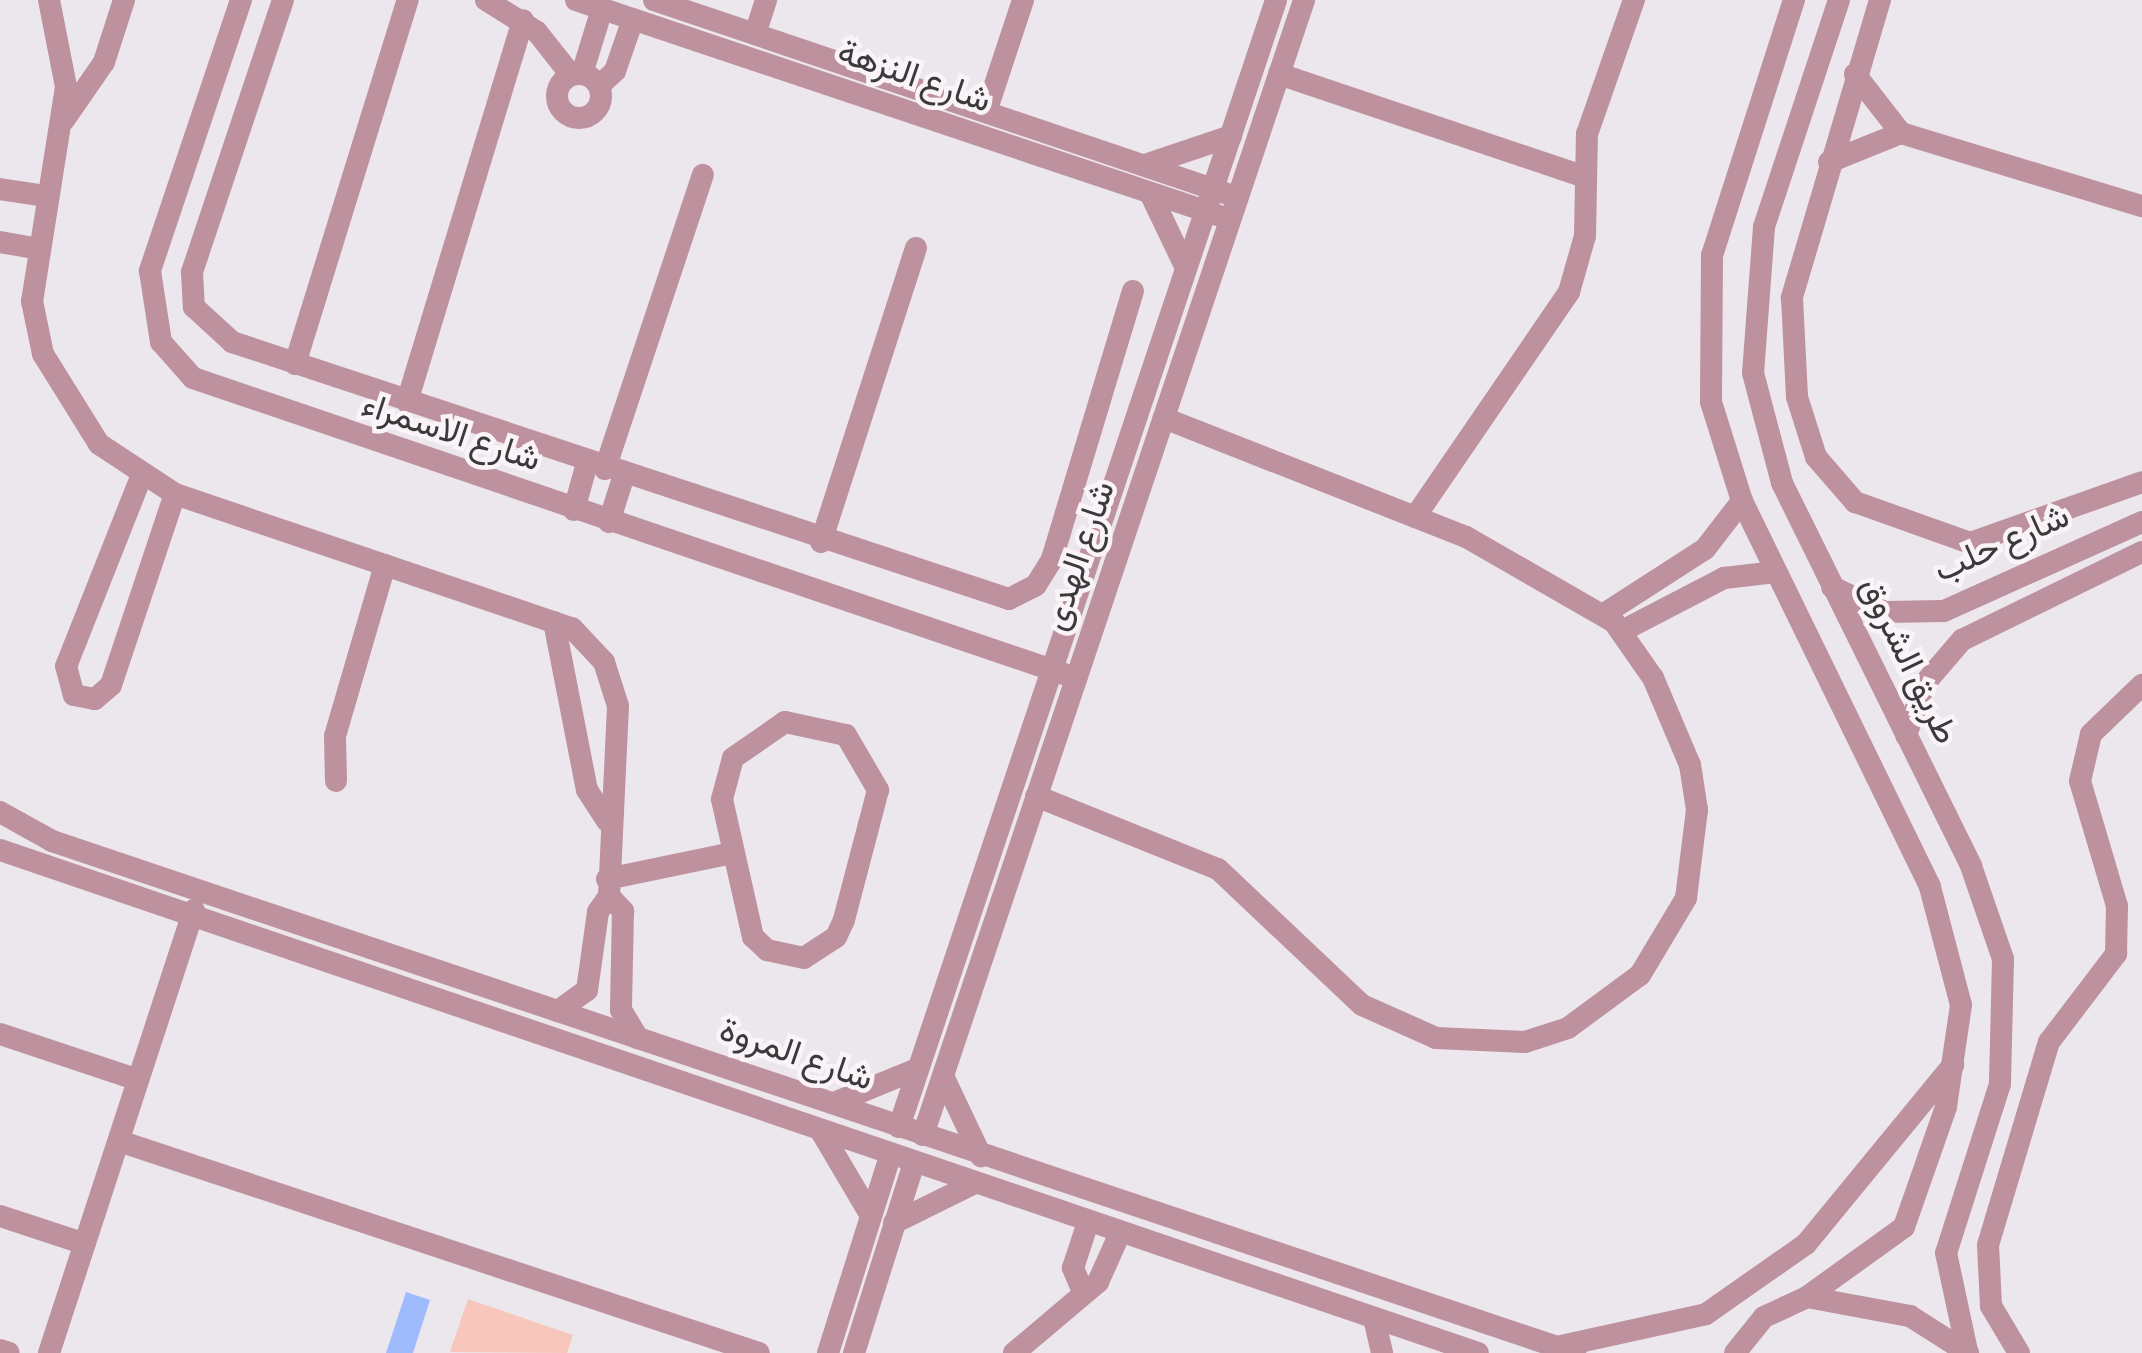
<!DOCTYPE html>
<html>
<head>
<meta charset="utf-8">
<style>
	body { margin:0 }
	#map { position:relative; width:2142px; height:1353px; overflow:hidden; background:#ece7ec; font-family:"Alegreya Sans",Vazirmatn,sans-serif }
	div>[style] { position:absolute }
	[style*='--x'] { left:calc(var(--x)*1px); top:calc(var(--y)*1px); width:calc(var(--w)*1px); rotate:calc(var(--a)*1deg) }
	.green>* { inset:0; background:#f8c7bc }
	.water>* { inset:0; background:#9ebbfe }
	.minor>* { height:22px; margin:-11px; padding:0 11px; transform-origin:11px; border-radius:11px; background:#be919e }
	.minor>.ring { margin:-11px; padding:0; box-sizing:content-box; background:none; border:22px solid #be919e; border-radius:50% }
	span { translate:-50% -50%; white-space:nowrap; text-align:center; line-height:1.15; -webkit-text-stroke:9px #faf4f9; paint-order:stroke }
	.street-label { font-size:35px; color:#3b393b }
</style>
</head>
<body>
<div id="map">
	<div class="green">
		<div style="clip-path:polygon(468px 1299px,573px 1335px,567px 1353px,450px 1352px)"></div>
	</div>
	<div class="water">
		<div style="clip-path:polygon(406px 1292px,430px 1300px,413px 1353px,386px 1353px)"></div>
	</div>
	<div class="minor">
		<div style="--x:49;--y:0;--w:89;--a:78.9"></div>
		<div style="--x:66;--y:87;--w:217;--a:99"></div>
		<div style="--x:32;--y:301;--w:54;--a:78.3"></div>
		<div style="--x:43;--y:354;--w:106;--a:58.1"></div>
		<div style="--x:99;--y:444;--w:91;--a:33.3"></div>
		<div style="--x:175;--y:494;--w:419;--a:18.7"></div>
		<div style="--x:572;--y:628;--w:47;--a:46.7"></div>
		<div style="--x:604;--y:662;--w:46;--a:72.3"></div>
		<div style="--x:618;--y:706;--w:190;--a:92.7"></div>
		<div style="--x:609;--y:896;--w:19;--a:125"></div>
		<div style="--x:598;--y:912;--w:79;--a:98"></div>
		<div style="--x:587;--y:990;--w:36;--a:144"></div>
		<div style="--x:241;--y:0;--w:286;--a:108.6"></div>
		<div style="--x:150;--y:271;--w:72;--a:81.2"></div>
		<div style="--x:161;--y:342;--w:48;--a:48.4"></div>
		<div style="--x:193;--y:378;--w:933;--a:18.77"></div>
		<div style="--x:283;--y:0;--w:287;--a:108.5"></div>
		<div style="--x:192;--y:272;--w:35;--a:87"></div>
		<div style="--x:194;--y:307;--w:52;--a:42.6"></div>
		<div style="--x:232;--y:342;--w:818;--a:18.3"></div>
		<div style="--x:1009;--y:599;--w:30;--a:-27"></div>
		<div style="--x:1036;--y:585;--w:31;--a:-58"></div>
		<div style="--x:1052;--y:559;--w:280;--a:-73.2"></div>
		<div style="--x:486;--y:0;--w:60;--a:32.1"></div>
		<div style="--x:537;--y:32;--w:55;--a:51.7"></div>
		<div style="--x:576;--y:0;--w:676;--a:18.54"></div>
		<div style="--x:654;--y:0;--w:603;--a:18.68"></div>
		<div style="--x:1794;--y:0;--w:268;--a:107.8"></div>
		<div style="--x:1712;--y:255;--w:147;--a:90.4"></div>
		<div style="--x:1711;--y:402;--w:104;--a:72.6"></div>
		<div style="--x:1742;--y:501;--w:429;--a:64"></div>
		<div style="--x:1930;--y:887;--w:122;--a:75.3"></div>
		<div style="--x:1961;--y:1005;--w:103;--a:98.4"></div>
		<div style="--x:1946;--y:1107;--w:127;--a:109.3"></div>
		<div style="--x:1904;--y:1227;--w:120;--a:144.2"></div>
		<div style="--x:1839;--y:0;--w:239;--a:108.3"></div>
		<div style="--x:1764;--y:227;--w:146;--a:94.3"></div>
		<div style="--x:1753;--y:373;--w:114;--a:75.2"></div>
		<div style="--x:1782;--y:483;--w:427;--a:63.7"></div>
		<div style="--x:1971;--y:866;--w:98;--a:71"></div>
		<div style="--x:2003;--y:959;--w:125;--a:91.4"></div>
		<div style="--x:2000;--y:1084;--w:177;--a:107.7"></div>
		<div style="--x:1946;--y:1253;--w:100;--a:77.9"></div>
		<div style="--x:1880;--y:0;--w:311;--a:106.5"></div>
		<div style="--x:1792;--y:298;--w:99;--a:87.1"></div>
		<div style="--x:1797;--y:397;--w:63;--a:72.4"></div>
		<div style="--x:1816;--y:457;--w:60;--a:49.1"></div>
		<div style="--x:1855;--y:502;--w:122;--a:19.6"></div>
		<div style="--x:1970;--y:543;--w:182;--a:-19.5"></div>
		<div style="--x:755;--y:34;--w:36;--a:-72"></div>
		<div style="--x:582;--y:74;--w:68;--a:-72.9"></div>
		<div style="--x:1279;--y:74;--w:323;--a:18.6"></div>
		<div style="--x:1855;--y:74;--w:75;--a:52.1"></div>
		<div style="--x:1901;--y:133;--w:252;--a:16.9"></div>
		<div class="ring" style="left:557px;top:74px;width:22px;height:22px"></div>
		<div style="--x:599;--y:86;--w:22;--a:-43"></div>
		<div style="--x:615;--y:71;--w:55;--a:-70.9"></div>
		<div style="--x:986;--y:112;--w:118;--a:-71.7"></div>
		<div style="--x:64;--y:120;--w:70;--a:-55.4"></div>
		<div style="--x:104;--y:62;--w:65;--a:-72.1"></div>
		<div style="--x:1829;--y:162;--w:78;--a:-21.9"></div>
		<div style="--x:1145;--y:165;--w:91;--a:-18.6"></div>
		<div style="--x:0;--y:189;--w:47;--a:8.7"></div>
		<div style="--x:1150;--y:193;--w:83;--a:64.4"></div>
		<div style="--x:0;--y:242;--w:36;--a:10"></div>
		<div style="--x:295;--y:364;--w:381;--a:-72.8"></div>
		<div style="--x:407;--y:402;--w:399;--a:-73.1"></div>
		<div style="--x:605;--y:469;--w:310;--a:-71.6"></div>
		<div style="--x:141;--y:477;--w:203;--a:111.6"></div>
		<div style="--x:66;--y:666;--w:30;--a:75"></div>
		<div style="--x:74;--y:695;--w:21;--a:11"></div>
		<div style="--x:95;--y:699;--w:21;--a:-41"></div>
		<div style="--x:111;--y:685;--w:201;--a:-71.5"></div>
		<div style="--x:574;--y:510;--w:49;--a:-74.5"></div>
		<div style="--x:1415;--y:517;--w:273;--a:-55.6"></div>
		<div style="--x:1569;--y:292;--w:58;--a:-74.1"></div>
		<div style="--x:1585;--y:236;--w:102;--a:-88.9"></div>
		<div style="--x:1587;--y:134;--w:142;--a:-70.7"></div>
		<div style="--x:609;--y:522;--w:49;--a:-72.3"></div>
		<div style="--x:821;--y:542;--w:309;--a:-72.1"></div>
		<div style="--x:1832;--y:587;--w:59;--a:25.3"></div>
		<div style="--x:1885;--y:612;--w:59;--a:-1"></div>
		<div style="--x:1944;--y:611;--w:217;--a:-24.2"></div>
		<div style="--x:1604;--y:614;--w:120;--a:-32.8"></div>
		<div style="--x:1705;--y:549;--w:61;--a:-52.4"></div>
		<div style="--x:554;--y:622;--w:171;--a:78.9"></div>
		<div style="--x:587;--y:790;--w:37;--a:57"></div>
		<div style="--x:1622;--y:631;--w:115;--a:-27.5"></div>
		<div style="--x:1724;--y:578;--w:52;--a:-6.6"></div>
		<div style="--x:785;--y:722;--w:62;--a:12"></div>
		<div style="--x:846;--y:735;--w:64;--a:59.8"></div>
		<div style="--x:878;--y:790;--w:134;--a:104.7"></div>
		<div style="--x:844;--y:920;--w:19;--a:115"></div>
		<div style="--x:836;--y:937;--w:38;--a:147"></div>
		<div style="--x:804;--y:958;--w:38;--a:-168"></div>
		<div style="--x:767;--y:950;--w:19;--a:-137"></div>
		<div style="--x:753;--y:937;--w:141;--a:-102.7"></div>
		<div style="--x:722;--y:799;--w:42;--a:-75"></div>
		<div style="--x:733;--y:758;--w:63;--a:-34.7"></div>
		<div style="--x:1906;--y:735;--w:55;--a:-69.9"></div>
		<div style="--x:1925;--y:683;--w:57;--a:-49.3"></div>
		<div style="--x:1962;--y:640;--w:200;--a:-26.1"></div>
		<div style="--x:336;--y:781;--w:45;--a:-91.3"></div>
		<div style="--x:335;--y:736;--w:178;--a:-73.7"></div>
		<div style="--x:1036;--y:796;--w:196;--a:21.9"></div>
		<div style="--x:1218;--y:869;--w:198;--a:43.4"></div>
		<div style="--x:1362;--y:1005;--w:81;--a:24"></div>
		<div style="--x:1436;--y:1038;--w:89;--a:2.6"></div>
		<div style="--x:1525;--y:1042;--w:45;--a:-18"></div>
		<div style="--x:1568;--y:1028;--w:89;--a:-36.4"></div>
		<div style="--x:1640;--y:975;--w:90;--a:-59.1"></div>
		<div style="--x:1686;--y:898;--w:89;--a:-82.9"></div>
		<div style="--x:1697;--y:810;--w:46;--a:-98.8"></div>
		<div style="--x:1690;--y:765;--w:95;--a:-113"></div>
		<div style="--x:1653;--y:678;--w:68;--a:-124.9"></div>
		<div style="--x:1614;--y:622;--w:171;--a:-150.1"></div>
		<div style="--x:1466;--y:537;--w:325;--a:-158.5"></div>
		<div style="--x:0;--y:812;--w:60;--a:29.1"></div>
		<div style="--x:52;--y:841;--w:1607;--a:18.58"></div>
		<div style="--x:0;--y:850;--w:1561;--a:18.79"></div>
		<div style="--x:607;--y:879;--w:128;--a:-11.7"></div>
		<div style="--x:609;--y:896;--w:21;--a:47"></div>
		<div style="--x:623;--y:911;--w:99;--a:91.2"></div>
		<div style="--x:621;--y:1010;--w:33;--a:59"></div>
		<div style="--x:0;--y:1034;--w:145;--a:18.4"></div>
		<div style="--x:943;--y:1076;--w:89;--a:64.6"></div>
		<div style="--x:834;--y:1103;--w:90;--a:-22.3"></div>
		<div style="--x:899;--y:1127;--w:1188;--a:-71.5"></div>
		<div style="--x:822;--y:1133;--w:96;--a:59.4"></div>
		<div style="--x:923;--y:1135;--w:1197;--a:-71.44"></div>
		<div style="--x:119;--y:1141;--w:674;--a:18.33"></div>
		<div style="--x:0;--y:1216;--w:89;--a:18.2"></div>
		<div style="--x:894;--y:1223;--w:88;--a:-26.3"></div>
		<div style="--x:1081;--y:1287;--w:21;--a:-113"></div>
		<div style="--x:1073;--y:1268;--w:48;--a:-71.9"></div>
		<div style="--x:1374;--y:1318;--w:36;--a:77"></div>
		<div style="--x:1561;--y:1346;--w:148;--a:-12.4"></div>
		<div style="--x:1706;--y:1314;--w:122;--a:-35"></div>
		<div style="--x:1806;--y:1244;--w:232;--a:-50.6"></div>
		<div style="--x:0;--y:1350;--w:9;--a:18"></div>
		<div style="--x:49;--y:1353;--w:466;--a:-71.9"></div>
		<div style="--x:828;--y:1353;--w:207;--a:-72.5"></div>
		<div style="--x:854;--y:1353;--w:199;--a:-72.5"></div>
		<div style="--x:1014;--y:1353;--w:110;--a:-40.2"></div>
		<div style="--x:1098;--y:1282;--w:54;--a:-65.8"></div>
		<div style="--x:1735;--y:1353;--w:46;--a:-51.1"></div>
		<div style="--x:1764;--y:1317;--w:47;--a:-24.9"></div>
		<div style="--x:1807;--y:1297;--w:105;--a:10.5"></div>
		<div style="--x:1910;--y:1316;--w:69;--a:32.5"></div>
		<div style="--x:2019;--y:1353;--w:55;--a:-120.8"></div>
		<div style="--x:1991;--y:1306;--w:61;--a:-92.8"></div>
		<div style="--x:1988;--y:1245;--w:212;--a:-73.3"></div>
		<div style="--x:2049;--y:1042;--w:111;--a:-52.7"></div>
		<div style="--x:2116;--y:954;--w:48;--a:-88.8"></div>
		<div style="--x:2117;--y:906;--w:130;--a:-106.5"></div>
		<div style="--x:2080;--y:781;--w:48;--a:-76.8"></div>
		<div style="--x:2091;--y:734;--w:71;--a:-43.9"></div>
	</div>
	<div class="street-label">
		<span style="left:914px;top:77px;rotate:19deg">شارع النزهة</span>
		<span style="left:451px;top:433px;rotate:18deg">شارع الاسمراء</span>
		<span style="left:2002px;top:544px;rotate:-24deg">شارع حلب</span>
		<span style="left:1080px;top:556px;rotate:-71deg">شارع الهدى</span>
		<span style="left:1908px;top:661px;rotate:64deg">طريق الشروق</span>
		<span style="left:796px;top:1055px;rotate:19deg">شارع المروة</span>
	</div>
</div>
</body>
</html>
